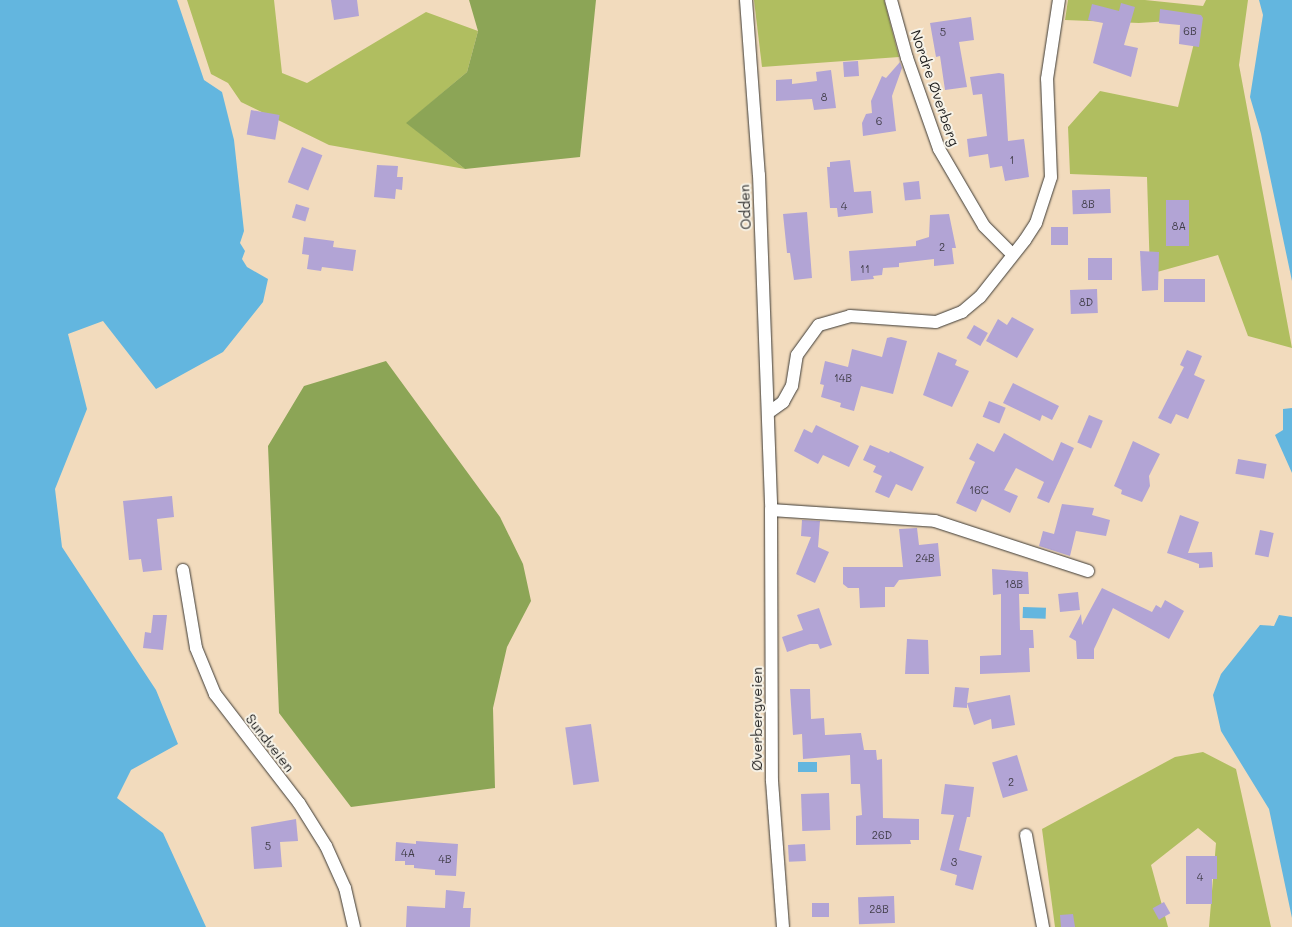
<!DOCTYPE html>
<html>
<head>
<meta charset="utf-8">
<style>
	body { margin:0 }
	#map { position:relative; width:1292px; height:927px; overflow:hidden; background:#f2dbbd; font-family:Mali,sans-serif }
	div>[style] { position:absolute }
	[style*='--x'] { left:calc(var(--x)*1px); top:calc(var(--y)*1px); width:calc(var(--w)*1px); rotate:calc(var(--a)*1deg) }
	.green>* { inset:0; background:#b0be60 }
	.forest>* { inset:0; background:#8ca556 }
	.water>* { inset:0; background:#63b6df; transform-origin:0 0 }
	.building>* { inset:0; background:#b2a4d5; transform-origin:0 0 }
	.roads { filter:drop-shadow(0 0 1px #3c3934) drop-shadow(0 0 1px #3c3934) }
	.street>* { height:12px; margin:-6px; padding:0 6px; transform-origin:6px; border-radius:6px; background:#fff }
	span { translate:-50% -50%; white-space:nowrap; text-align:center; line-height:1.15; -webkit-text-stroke:4px #f7f3e8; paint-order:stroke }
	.number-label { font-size:11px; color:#423e4a }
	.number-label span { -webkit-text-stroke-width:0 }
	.street-label { font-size:14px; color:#1c1c1c }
</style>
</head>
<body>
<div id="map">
	<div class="green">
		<div style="clip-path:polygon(187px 0,274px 0,282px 73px,307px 83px,426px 12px,478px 31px,467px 72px,407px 123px,465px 169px,329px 145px,241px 102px,228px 83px,211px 74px)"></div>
		<div style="clip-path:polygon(754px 0,884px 0,899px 57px,762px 67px)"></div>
		<div style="clip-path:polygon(1068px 0,1145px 0,1203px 6px,1206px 0,1248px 0,1239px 65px,1292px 348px,1248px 336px,1218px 255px,1150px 274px,1147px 177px,1070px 174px,1068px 127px,1100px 91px,1178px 107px,1200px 19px,1139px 23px,1065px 20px)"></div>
		<div style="clip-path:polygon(1203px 752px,1236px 769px,1271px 927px,1209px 927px,1216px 843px,1198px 828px,1151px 865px,1168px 927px,1055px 927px,1042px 829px,1175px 757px)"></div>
	</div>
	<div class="forest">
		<div style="clip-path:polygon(469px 0,596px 0,580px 157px,465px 169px,406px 123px,467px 72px,478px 31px)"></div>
		<div style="clip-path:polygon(386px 361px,500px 517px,523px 564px,531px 601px,507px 647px,493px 708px,495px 788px,351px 807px,279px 713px,268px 446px,304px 386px)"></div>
	</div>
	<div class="water">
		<div style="clip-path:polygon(0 0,177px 0,204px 80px,222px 92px,234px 140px,244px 231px,240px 243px,245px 251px,242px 259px,247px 267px,268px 279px,263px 302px,223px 352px,156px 389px,103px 321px,68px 334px,87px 409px,55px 489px,62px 547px,156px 690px,178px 744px,131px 770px,117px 798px,163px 833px,206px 927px,0 927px)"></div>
		<div style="clip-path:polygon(1259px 0,1292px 0,1292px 281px,1261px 134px,1250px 97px,1263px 15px)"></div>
		<div style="clip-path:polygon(1292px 408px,1292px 473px,1275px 435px,1283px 430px,1283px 409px)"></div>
		<div style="left:1023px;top:607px;width:23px;height:11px;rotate:2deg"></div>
		<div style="clip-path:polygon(1279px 615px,1292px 617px,1292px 918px,1269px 809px,1221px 731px,1213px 695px,1221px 674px,1260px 625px,1274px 626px)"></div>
		<div style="left:798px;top:762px;width:19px;height:10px"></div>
	</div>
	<div class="building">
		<div style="clip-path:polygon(331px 0,357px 0,359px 16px,334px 20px)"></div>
		<div style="clip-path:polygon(1121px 3px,1135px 7px,1124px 45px,1138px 48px,1131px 77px,1093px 63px,1103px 23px,1088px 20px,1092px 4px,1119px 11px)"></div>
		<div style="clip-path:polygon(1160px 9px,1201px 15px,1203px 18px,1199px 47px,1179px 44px,1180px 25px,1159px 23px)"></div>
		<div style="clip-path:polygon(971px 17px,974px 40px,959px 42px,967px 87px,945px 90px,940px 56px,936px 57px,930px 23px)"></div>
		<div style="left:858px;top:61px;width:15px;height:15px;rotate:86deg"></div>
		<div style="clip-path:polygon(900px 62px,902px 68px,892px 96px,896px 131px,863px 136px,862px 123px,866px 114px,872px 113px,871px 101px,882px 76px,886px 78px)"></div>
		<div style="clip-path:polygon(831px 70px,836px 108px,814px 110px,812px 99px,776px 101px,776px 80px,792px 79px,792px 84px,817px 81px,816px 72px)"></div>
		<div style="clip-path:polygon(999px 73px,1004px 74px,1008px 141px,1024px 139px,1029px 177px,1005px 181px,1002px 166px,990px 168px,988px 154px,969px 157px,967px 139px,987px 136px,982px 94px,973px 95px,970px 77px)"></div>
		<div style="left:251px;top:110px;width:29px;height:25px;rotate:10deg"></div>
		<div style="left:302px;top:147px;width:22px;height:38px;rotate:22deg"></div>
		<div style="clip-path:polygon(850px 160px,854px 192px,871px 191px,873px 213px,838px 217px,837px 208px,830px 208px,827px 167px,830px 167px,830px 162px)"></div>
		<div style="clip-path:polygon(377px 165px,398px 166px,397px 177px,403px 177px,402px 190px,396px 189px,395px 199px,374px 197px)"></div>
		<div style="left:919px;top:181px;width:18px;height:16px;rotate:84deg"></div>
		<div style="left:1110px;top:189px;width:24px;height:38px;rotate:88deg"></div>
		<div style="left:1166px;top:200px;width:23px;height:46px"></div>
		<div style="left:296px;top:204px;width:14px;height:14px;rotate:17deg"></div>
		<div style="clip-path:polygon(807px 212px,812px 278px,794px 280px,790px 253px,787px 253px,783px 214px)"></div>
		<div style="clip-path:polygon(949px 214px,956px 248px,952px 248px,954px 264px,934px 266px,934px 259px,899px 263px,899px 267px,883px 268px,882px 275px,873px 276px,874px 279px,851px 281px,849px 251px,916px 246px,916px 241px,929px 237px,930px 215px)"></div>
		<div style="left:1051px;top:227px;width:17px;height:18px"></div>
		<div style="clip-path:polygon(304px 237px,334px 241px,333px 247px,356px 250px,353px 271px,322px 267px,321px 271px,307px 269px,309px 255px,302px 254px)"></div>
		<div style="clip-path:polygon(1140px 251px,1159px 252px,1158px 290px,1142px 291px)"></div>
		<div style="left:1088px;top:258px;width:24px;height:22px"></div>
		<div style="left:1205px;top:279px;width:23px;height:41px;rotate:90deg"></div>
		<div style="left:1097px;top:289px;width:24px;height:27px;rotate:88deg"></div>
		<div style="clip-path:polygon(1012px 317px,1034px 329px,1017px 358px,986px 341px,998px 319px,1007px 325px)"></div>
		<div style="left:974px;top:325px;width:16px;height:15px;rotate:30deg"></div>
		<div style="clip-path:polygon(891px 337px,907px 341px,893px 394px,861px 386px,854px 411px,840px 407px,841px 403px,821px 397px,824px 385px,820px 384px,825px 361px,848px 367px,852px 349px,882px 357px,887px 338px)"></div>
		<div style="clip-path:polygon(1187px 350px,1202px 356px,1194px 375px,1205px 380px,1188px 419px,1176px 414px,1171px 424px,1158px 418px,1184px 367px,1180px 365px)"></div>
		<div style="clip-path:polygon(938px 352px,957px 360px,955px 365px,969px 371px,952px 407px,923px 395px)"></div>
		<div style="clip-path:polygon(1013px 383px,1059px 406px,1052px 420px,1042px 415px,1040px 421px,1003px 403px)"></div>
		<div style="left:989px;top:401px;width:18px;height:17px;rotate:22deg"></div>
		<div style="left:1089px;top:415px;width:15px;height:30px;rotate:23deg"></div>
		<div style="clip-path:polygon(816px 425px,859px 446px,849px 467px,823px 455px,818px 464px,794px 451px,804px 429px,812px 433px)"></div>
		<div style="clip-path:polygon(1004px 433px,1053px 461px,1061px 442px,1074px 448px,1049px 503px,1037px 498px,1044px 482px,1016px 468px,1004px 490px,1018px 496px,1010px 513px,982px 499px,976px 512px,956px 503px,975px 462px,969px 459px,977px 443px,994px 452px)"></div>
		<div style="clip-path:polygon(1133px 441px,1160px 454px,1149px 476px,1150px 486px,1142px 502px,1121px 494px,1122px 490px,1114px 486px)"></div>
		<div style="clip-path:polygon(870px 445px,889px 453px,890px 451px,924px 467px,912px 491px,896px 484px,889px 498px,875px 492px,882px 476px,873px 472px,876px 466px,863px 460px)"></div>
		<div style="left:1238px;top:459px;width:29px;height:15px;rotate:10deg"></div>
		<div style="clip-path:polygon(172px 496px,174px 517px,157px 519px,162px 570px,143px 572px,141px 559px,129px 560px,123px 501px)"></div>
		<div style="clip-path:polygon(1062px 504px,1094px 508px,1092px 515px,1110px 520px,1106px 536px,1076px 531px,1070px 556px,1039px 546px,1043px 531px,1054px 534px)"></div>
		<div style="clip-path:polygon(1180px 515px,1199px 522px,1188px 553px,1212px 552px,1213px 567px,1199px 568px,1199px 564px,1167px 553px)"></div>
		<div style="clip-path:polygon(802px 520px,820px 521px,818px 547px,829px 552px,815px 583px,796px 574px,811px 537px,801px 536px)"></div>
		<div style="clip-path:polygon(917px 528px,919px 545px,938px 543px,941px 576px,899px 580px,894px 587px,885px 587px,885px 607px,860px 608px,859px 588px,848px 588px,843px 584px,843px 567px,903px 567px,899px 529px)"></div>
		<div style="left:1260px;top:530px;width:14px;height:25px;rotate:12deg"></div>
		<div style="clip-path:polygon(992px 569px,1028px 572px,1029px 594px,1019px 594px,1020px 630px,1033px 630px,1034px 648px,1029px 648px,1030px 672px,980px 674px,980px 656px,1001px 655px,1001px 594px,993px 595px)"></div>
		<div style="clip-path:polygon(1102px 588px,1152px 612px,1156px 605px,1161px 608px,1165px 600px,1184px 611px,1169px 639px,1113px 608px,1094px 649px,1094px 659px,1077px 659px,1076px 641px,1069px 637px,1081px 614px,1082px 625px)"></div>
		<div style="left:1078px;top:592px;width:18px;height:20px;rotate:84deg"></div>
		<div style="clip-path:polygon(819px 608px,832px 645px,820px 649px,818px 644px,810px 644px,787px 652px,782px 637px,803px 630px,797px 615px)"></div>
		<div style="clip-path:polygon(153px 615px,167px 615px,163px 650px,143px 648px,145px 632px,151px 633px)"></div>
		<div style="clip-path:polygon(907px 639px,928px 640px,929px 674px,905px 674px)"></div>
		<div style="clip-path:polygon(955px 687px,969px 688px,967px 703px,1010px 695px,1015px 725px,992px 729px,991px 719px,974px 725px,967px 703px,967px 708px,953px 707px)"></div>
		<div style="clip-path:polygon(790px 689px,810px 689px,811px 719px,824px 718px,825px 735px,861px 733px,864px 750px,876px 750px,877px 760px,882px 759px,883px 818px,919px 819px,919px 840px,910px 840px,911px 844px,856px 845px,856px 816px,862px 815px,860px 784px,851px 784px,850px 755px,803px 759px,802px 734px,793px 735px)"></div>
		<div style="left:591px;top:724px;width:58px;height:26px;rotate:82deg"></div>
		<div style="left:1017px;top:755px;width:37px;height:26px;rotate:73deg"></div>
		<div style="clip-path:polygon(945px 784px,974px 787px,970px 817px,967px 817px,959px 850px,982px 856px,973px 890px,955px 885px,957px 875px,940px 870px,954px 815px,941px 814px)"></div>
		<div style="left:829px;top:793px;width:37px;height:28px;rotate:88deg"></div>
		<div style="clip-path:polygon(296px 819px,298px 841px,280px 842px,282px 867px,254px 869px,251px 827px)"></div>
		<div style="clip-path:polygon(416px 841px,458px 844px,456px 876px,435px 875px,435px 870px,414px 868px,414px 865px,405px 865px,405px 861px,395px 861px,396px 842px,416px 844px)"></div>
		<div style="left:805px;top:844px;width:17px;height:17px;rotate:87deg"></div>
		<div style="clip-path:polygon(1186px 856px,1217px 856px,1217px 879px,1212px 879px,1212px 904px,1186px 904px)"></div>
		<div style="clip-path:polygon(446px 890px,465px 892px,463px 908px,471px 908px,470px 927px,406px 927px,407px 906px,445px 908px)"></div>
		<div style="left:894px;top:896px;width:27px;height:36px;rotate:88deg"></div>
		<div style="left:1164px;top:902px;width:13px;height:13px;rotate:61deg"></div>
		<div style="left:812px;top:903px;width:17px;height:14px"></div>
		<div style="clip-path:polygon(1073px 914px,1075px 927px,1061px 927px,1060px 915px)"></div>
	</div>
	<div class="roads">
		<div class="street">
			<div style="--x:746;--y:0;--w:175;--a:85.8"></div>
			<div style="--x:759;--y:175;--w:335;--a:87.9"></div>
			<div style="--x:771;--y:510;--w:271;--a:89.8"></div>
			<div style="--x:772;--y:781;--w:146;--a:85.7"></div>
			<div style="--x:891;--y:0;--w:60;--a:74.6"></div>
			<div style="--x:907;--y:58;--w:96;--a:70.6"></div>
			<div style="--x:939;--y:149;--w:89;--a:59.7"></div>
			<div style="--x:984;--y:226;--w:40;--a:45"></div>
			<div style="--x:768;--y:413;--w:19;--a:-36"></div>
			<div style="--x:783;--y:402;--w:18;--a:-61"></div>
			<div style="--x:792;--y:386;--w:31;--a:-81"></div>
			<div style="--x:797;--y:355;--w:37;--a:-54"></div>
			<div style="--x:819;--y:325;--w:32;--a:-16"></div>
			<div style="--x:850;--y:316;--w:86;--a:4"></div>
			<div style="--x:936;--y:322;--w:28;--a:-21"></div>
			<div style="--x:962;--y:312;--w:23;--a:-40"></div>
			<div style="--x:980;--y:297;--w:73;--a:-51.7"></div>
			<div style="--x:1025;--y:240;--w:20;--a:-57"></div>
			<div style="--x:1036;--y:223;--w:48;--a:-71.9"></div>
			<div style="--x:1051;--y:177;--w:98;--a:-92.3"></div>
			<div style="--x:1047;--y:79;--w:80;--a:-81.4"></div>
			<div style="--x:771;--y:510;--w:164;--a:3.8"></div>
			<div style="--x:935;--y:521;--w:161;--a:18.1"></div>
			<div style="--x:183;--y:570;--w:79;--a:80.5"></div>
			<div style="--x:196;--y:648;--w:50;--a:67.6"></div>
			<div style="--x:215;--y:694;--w:138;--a:52.4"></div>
			<div style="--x:299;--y:803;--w:51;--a:57.9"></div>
			<div style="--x:326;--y:846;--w:46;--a:65.7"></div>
			<div style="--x:345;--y:888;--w:40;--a:77"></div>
			<div style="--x:1026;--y:835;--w:94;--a:79.5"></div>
		</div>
	</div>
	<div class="number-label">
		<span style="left:1190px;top:31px">6B</span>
		<span style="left:943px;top:32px">5</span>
		<span style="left:824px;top:97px">8</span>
		<span style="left:879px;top:121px">6</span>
		<span style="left:1012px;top:160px">1</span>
		<span style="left:1088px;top:204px">8B</span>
		<span style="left:844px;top:206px">4</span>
		<span style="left:1179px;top:226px">8A</span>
		<span style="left:942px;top:247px">2</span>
		<span style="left:865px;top:269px">11</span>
		<span style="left:1086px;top:302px">8D</span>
		<span style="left:843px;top:378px">14B</span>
		<span style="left:979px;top:490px">16C</span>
		<span style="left:925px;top:558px">24B</span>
		<span style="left:1014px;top:584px">18B</span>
		<span style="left:1011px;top:782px">2</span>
		<span style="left:882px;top:835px">26D</span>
		<span style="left:268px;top:846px">5</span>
		<span style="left:408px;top:853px">4A</span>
		<span style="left:445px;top:859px">4B</span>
		<span style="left:954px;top:862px">3</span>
		<span style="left:1200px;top:877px">4</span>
		<span style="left:879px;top:909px">28B</span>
	</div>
	<div class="street-label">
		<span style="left:935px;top:88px;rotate:71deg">Nordre Øverberg</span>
		<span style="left:745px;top:207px;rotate:-92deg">Odden</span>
		<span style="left:757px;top:719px;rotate:-90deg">Øverbergveien</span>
		<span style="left:270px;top:743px;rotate:52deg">Sundveien</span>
	</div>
</div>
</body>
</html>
